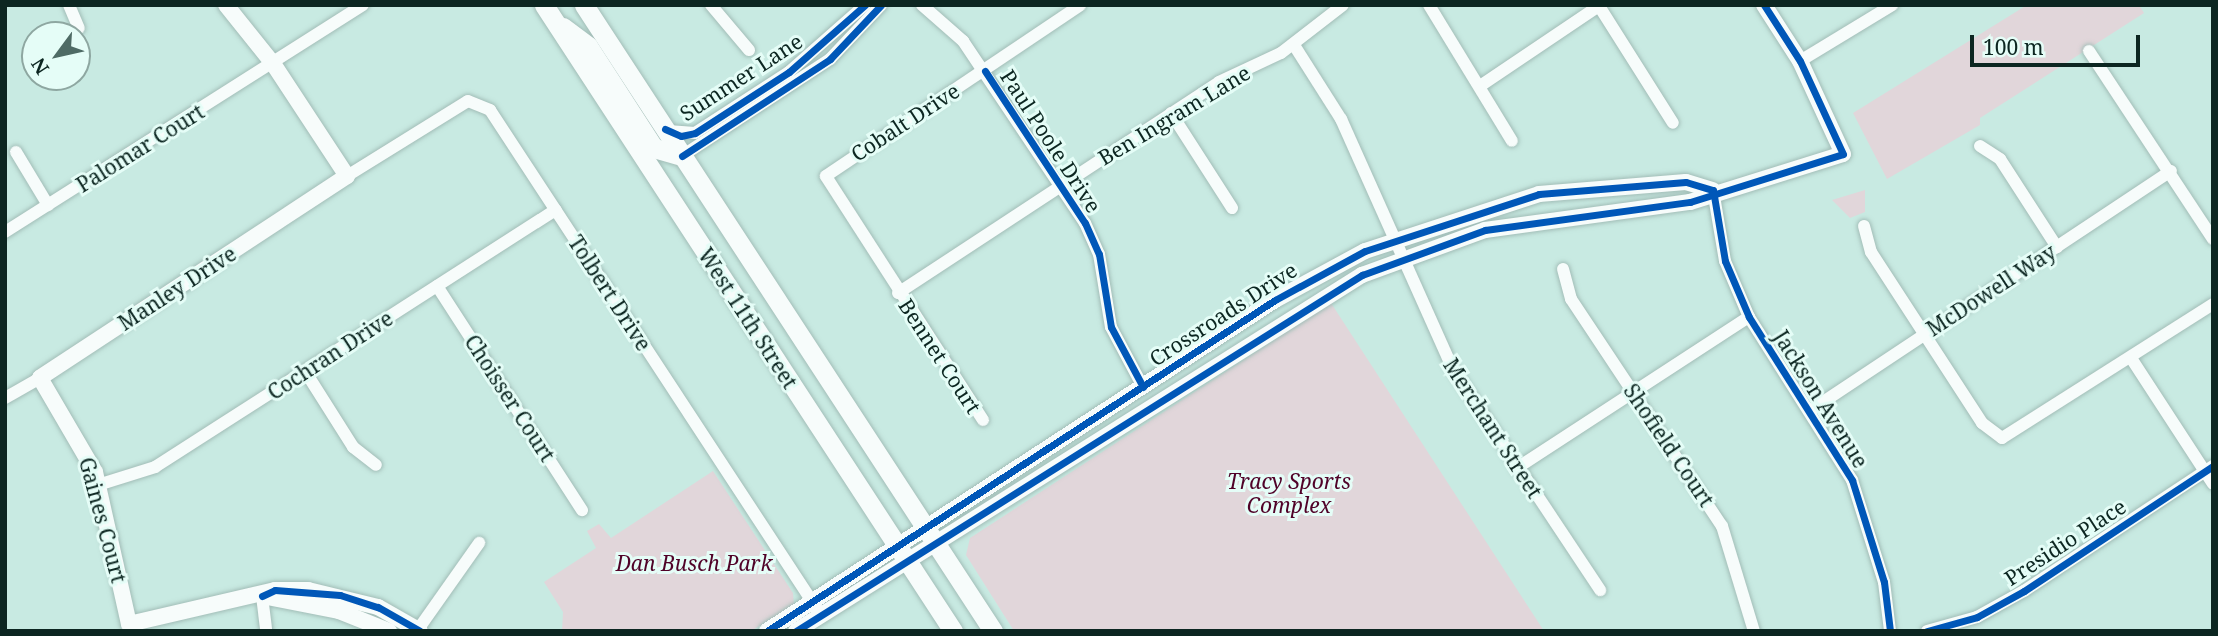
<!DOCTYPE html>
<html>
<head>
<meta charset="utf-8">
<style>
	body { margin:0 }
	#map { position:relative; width:2218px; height:636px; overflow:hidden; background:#c8eae2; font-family:"Noto Serif",serif }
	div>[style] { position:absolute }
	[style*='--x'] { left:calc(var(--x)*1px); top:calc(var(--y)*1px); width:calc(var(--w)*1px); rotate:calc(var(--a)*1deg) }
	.green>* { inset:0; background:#e1d6da }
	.roads { filter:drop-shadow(0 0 2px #a2bdb7) drop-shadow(0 0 2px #a2bdb7) }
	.street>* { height:12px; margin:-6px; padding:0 6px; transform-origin:6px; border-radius:6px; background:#f7fcfb }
	.secondary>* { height:16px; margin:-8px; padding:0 8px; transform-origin:8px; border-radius:8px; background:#f7fcfb }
	.primary>* { height:19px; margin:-9.5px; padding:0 9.5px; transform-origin:9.5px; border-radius:9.5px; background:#f7fcfb }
	.cycleway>* { height:7px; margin:-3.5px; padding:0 3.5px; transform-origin:3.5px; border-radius:3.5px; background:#0057b8 }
	span { translate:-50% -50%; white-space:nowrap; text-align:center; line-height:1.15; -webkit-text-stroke:6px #e5fdf7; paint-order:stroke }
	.street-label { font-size:21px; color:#0c2621 }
	.park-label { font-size:21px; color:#500228; font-style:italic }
	.frame { position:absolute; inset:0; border:7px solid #0c2621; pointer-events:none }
	.north { position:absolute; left:21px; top:21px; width:70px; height:70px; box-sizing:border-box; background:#e5fdf7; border:2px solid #8ea7a1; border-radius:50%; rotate:237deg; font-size:19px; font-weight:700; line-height:28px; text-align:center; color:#0c2621 }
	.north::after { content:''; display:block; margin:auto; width:24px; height:32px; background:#4e6b65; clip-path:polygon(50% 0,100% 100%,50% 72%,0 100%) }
	.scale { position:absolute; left:1970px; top:35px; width:170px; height:32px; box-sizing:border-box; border:4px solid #0c2621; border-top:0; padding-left:9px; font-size:21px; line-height:24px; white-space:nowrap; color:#0c2621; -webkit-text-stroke:5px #e5fdf7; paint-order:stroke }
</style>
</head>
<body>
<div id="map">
	<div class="green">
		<div style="clip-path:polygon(2027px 5px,2139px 5px,2144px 13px,1980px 118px,1980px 125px,1887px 179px,1853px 113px)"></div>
		<div style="clip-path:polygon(1865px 190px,1865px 212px,1850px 218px,1832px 200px)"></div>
		<div style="clip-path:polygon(1331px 303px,1544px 631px,1014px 631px,966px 555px,970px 538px)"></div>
		<div style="clip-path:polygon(713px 471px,793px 593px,794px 605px,751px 631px,562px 631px,563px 612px,544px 582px,596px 548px,587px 531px,599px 524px,611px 538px)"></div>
	</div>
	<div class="roads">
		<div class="street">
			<div style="--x:69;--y:5;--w:25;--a:67"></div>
			<div style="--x:711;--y:5;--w:59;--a:49.8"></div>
			<div style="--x:922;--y:5;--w:55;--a:41.3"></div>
			<div style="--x:963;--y:41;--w:219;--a:56.2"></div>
			<div style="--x:1085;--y:223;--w:34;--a:66"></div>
			<div style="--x:1099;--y:254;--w:74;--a:80.7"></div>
			<div style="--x:1111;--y:327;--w:68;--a:61.9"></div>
			<div style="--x:1429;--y:5;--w:159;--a:58.6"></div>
			<div style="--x:1599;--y:6;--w:138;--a:57.7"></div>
			<div style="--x:1294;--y:45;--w:88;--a:57.6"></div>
			<div style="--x:1341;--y:119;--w:272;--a:65.9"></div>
			<div style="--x:1452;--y:367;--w:268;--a:56.4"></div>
			<div style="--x:2089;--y:51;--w:225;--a:56.6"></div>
			<div style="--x:1800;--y:61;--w:108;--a:-31.3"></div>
			<div style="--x:1483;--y:84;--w:141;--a:-34"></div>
			<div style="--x:1171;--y:113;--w:113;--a:57.3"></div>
			<div style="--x:668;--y:131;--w:27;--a:4"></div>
			<div style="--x:695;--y:133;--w:112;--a:-33"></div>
			<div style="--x:789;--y:72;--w:101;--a:-41.4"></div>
			<div style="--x:1980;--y:146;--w:24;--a:33"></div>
			<div style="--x:2000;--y:159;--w:105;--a:57.1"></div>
			<div style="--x:16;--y:152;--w:62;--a:58.9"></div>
			<div style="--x:682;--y:156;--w:177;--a:-33.2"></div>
			<div style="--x:830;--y:59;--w:74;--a:-46.6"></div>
			<div style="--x:347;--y:176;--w:142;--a:-31.8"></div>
			<div style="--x:468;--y:101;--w:24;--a:22"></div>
			<div style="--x:490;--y:110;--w:597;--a:56.76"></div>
			<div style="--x:1713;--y:190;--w:72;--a:80.4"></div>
			<div style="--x:1725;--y:261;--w:61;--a:66.8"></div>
			<div style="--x:1749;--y:317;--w:193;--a:57.7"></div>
			<div style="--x:1852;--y:480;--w:107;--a:72.6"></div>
			<div style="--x:1884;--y:582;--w:49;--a:83"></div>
			<div style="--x:1864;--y:226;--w:27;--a:75"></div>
			<div style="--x:1871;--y:252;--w:204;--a:57"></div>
			<div style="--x:1982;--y:423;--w:25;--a:37"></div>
			<div style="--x:2002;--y:438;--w:250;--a:-32.4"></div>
			<div style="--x:5;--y:232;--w:424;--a:-32.4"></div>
			<div style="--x:1563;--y:269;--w:31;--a:75"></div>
			<div style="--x:1571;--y:299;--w:273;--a:56.4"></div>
			<div style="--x:1722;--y:526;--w:110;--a:73.1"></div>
			<div style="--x:437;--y:286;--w:267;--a:57.1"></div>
			<div style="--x:898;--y:293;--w:384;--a:-33.3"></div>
			<div style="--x:1219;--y:82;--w:68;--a:-25.1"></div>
			<div style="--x:1281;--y:53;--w:78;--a:-37.7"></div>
			<div style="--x:2131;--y:358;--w:150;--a:56.9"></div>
			<div style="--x:305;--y:371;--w:90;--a:57.7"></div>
			<div style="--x:353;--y:447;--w:29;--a:38"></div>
			<div style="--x:5;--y:398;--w:40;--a:-29.7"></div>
			<div style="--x:1811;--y:410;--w:432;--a:-33.6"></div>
			<div style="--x:983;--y:420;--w:290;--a:-122.8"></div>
			<div style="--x:826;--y:176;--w:306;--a:-33.9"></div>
			<div style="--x:1517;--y:468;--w:277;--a:-33.1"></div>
			<div style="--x:98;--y:485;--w:60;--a:-17.5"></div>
			<div style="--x:155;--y:467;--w:476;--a:-32.7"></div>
			<div style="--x:262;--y:596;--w:35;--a:83"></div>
			<div style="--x:417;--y:631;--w:108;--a:-54.8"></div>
			<div style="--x:1927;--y:631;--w:52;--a:-15.6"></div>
			<div style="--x:1977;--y:617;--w:54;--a:-29"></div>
			<div style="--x:2024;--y:591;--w:227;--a:-33.5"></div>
		</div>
		<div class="secondary">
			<div style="--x:226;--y:5;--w:77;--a:51.3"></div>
			<div style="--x:274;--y:65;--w:133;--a:56.7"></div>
			<div style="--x:347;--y:176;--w:367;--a:146.7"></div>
			<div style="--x:40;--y:378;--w:109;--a:59.7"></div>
			<div style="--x:95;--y:472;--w:156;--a:77.4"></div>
			<div style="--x:129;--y:624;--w:150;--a:-13.1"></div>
			<div style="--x:275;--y:590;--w:33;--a:0"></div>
			<div style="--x:308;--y:590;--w:72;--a:13.7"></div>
			<div style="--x:378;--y:607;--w:48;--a:29.7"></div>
			<div style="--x:262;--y:596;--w:78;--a:11"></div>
			<div style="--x:339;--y:611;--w:54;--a:21.8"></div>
			<div style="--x:767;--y:631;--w:606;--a:-33.09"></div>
			<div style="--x:1275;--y:300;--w:102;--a:-28.6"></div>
			<div style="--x:1365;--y:251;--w:183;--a:-18.1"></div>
			<div style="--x:1539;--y:194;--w:147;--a:-4.7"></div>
			<div style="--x:1686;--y:182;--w:28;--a:17"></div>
			<div style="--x:796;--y:631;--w:669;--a:-32.17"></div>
			<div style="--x:1362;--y:275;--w:131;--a:-20.1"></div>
			<div style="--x:1485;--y:230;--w:207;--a:-7.8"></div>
			<div style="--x:1690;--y:202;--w:160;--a:-17.4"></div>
			<div style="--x:1843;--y:154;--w:102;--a:-114.8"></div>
			<div style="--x:1800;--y:61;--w:67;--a:-122.7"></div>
		</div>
		<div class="primary">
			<div style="--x:544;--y:5;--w:748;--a:56.84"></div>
			<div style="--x:584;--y:5;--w:748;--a:56.84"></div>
			<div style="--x:563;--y:27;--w:31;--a:37"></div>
			<div style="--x:588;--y:46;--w:121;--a:57.1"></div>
			<div style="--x:654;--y:148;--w:29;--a:16"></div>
		</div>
	</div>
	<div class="cycleway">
		<div style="--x:985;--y:71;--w:182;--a:56.7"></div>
		<div style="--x:1085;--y:223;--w:34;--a:66"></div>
		<div style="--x:1099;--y:254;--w:74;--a:80.7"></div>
		<div style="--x:1111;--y:327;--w:68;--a:61.9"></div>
		<div style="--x:665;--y:129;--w:17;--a:24"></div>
		<div style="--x:681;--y:136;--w:14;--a:-12"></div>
		<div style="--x:695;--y:133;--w:112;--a:-33"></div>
		<div style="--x:789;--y:72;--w:101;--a:-41.4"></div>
		<div style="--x:682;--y:156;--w:177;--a:-33.2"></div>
		<div style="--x:830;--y:59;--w:74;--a:-46.6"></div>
		<div style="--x:1713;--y:190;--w:72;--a:80.4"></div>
		<div style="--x:1725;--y:261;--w:61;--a:66.8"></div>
		<div style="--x:1749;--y:317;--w:193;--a:57.7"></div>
		<div style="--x:1852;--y:480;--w:107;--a:72.6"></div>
		<div style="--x:1884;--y:582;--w:49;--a:83"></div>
		<div style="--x:262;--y:596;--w:14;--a:-25"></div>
		<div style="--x:275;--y:590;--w:65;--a:4.4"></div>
		<div style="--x:340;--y:595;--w:40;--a:18"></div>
		<div style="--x:378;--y:607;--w:48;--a:29.7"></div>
		<div style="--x:767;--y:631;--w:606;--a:-33.09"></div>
		<div style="--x:1275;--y:300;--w:102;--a:-28.6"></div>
		<div style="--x:1365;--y:251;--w:183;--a:-18.1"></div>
		<div style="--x:1539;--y:194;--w:147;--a:-4.7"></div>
		<div style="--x:1686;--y:182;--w:28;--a:17"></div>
		<div style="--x:796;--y:631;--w:669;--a:-32.17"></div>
		<div style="--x:1362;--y:275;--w:131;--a:-20.1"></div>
		<div style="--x:1485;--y:230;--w:207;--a:-7.8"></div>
		<div style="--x:1690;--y:202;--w:160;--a:-17.4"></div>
		<div style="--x:1843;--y:154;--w:102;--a:-114.8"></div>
		<div style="--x:1800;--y:61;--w:67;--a:-122.7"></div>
		<div style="--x:1927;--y:631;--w:52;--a:-15.6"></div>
		<div style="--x:1977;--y:617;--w:54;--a:-29"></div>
		<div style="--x:2024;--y:591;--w:227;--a:-33.5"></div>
	</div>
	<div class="street-label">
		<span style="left:741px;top:77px;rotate:-33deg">Summer Lane</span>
		<span style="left:1174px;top:115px;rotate:-31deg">Ben Ingram Lane</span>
		<span style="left:905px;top:122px;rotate:-33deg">Cobalt Drive</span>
		<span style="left:1051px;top:141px;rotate:57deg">Paul Poole Drive</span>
		<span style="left:140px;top:148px;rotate:-32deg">Palomar Court</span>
		<span style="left:177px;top:288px;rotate:-33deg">Manley Drive</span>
		<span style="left:1991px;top:290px;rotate:-33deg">McDowell Way</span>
		<span style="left:610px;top:293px;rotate:57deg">Tolbert Drive</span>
		<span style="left:1223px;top:314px;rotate:-33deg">Crossroads Drive</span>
		<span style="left:748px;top:318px;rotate:57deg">West 11th Street</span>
		<span style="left:330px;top:355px;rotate:-33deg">Cochran Drive</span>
		<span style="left:940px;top:356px;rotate:57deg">Bennet Court</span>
		<span style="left:510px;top:398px;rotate:57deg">Choisser Court</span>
		<span style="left:1821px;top:399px;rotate:58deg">Jackson Avenue</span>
		<span style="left:1493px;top:428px;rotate:57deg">Merchant Street</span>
		<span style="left:1669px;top:445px;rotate:56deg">Shofield Court</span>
		<span style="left:103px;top:520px;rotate:75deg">Gaines Court</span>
		<span style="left:2065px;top:542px;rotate:-33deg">Presidio Place</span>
	</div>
	<div class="park-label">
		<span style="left:1289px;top:493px">Tracy Sports<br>Complex</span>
		<span style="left:694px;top:563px">Dan Busch Park</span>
	</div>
	<div class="frame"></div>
	<div class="north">N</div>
	<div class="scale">100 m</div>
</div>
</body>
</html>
